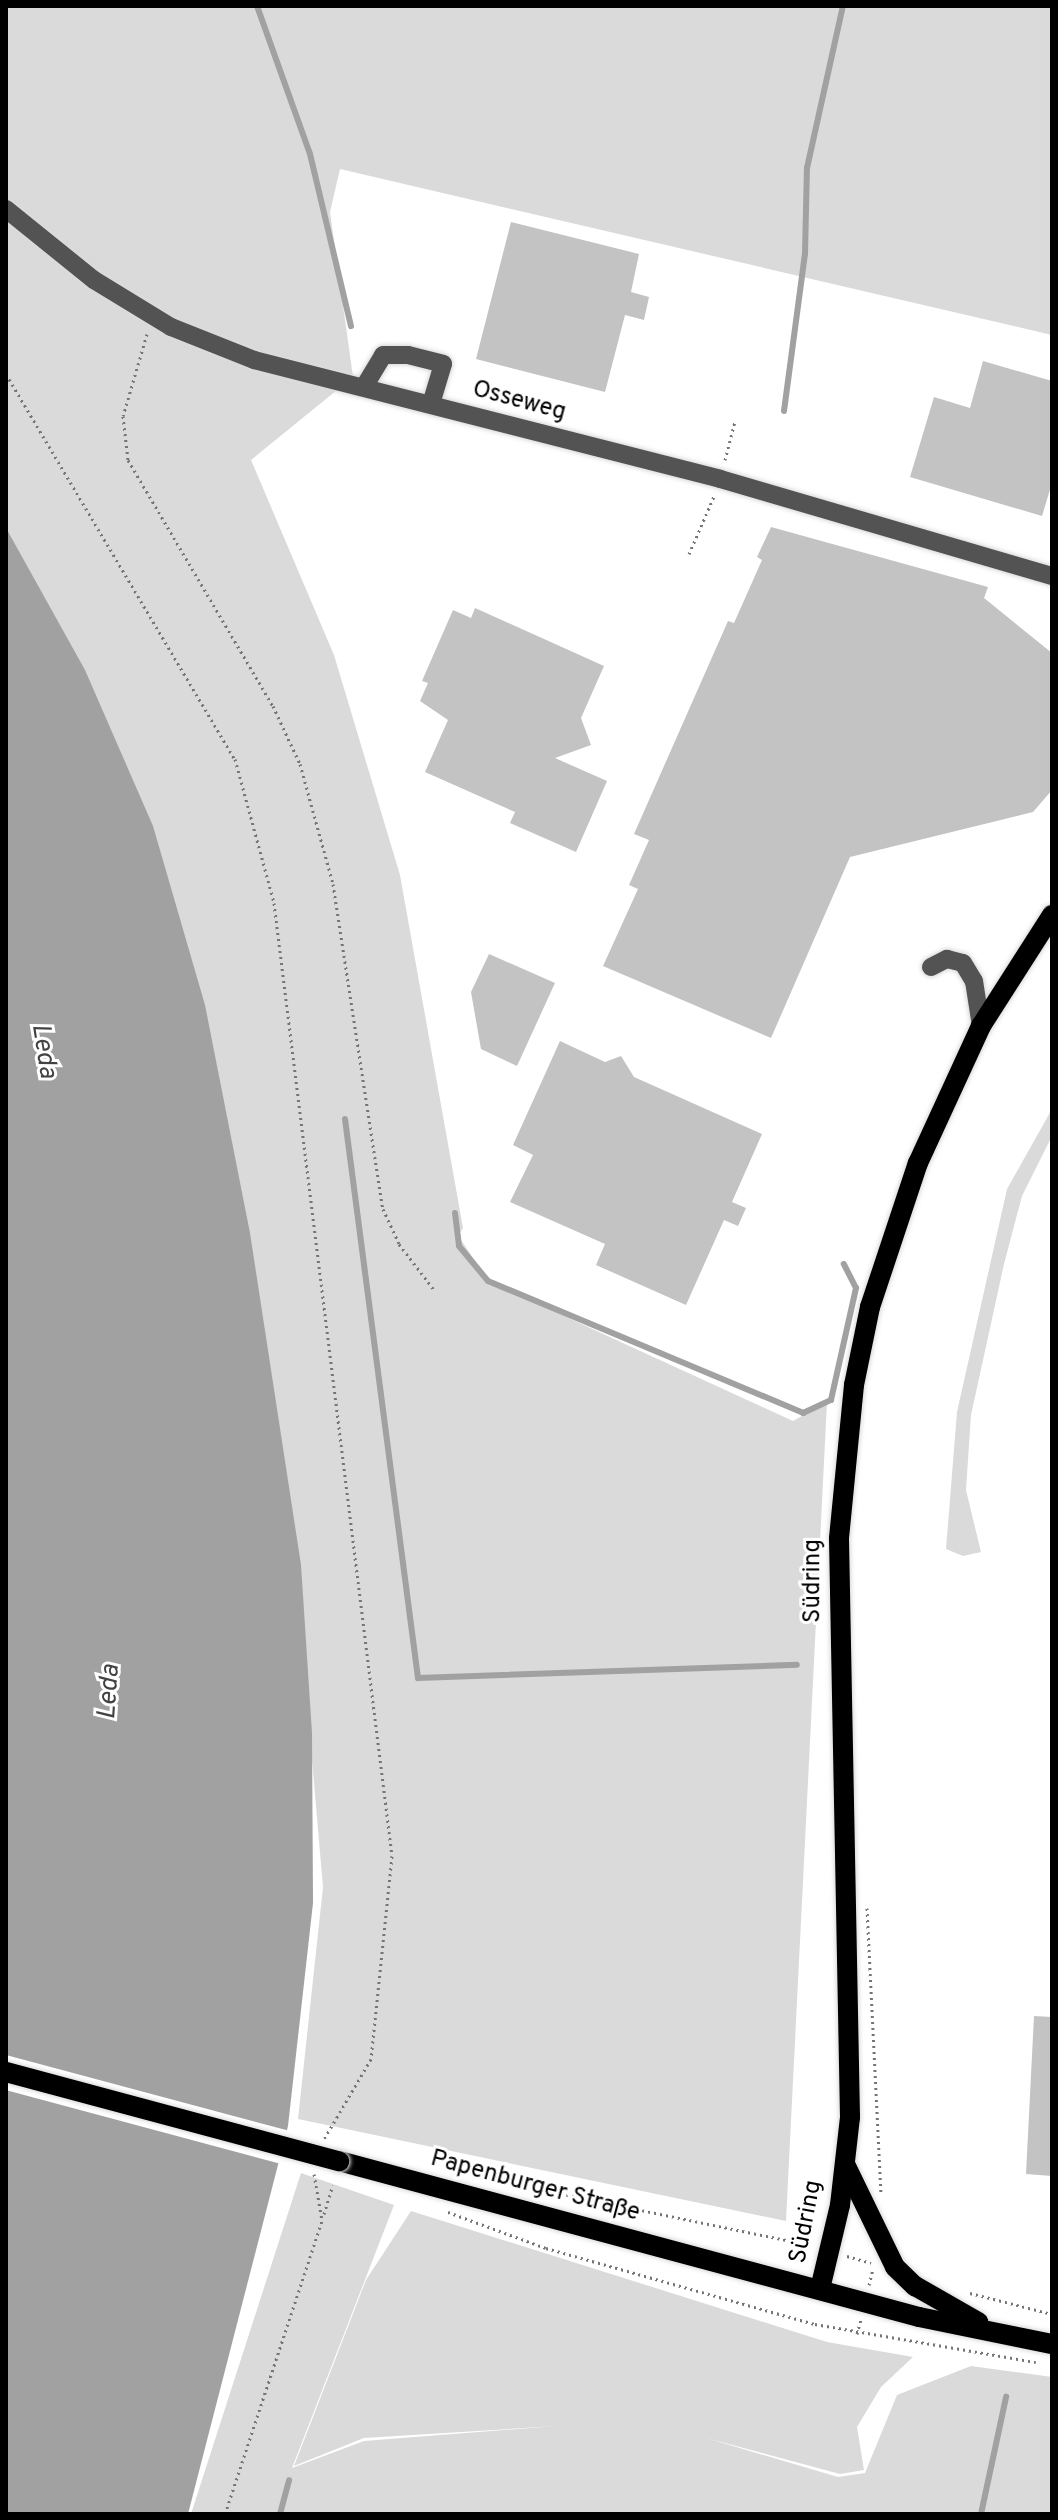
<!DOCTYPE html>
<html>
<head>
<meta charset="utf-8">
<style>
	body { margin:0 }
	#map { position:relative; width:1058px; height:2520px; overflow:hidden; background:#fff; font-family:Overpass,sans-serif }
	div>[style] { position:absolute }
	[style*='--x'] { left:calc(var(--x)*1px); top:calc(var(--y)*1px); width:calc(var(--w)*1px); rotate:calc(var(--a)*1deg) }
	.green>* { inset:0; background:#dadada }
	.water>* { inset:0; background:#a1a1a1 }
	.pier>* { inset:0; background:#fff; transform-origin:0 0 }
	.stream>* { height:6px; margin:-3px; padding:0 3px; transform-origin:3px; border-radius:3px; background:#a1a1a1 }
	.building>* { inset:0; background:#c3c3c3 }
	.path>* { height:3px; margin-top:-1.5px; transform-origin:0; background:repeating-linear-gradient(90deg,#757575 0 2px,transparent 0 6px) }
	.roads { filter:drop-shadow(0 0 2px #dbdbdb) drop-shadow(0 0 2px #dbdbdb) }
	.minor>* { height:18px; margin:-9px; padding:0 9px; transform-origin:9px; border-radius:9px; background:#535353 }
	.major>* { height:20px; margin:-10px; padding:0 10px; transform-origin:10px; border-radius:10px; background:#000 }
	.bridges { filter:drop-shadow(0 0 2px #dbdbdb) drop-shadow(0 0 2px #dbdbdb) }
	.major-bridge>* { height:20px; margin:-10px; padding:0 10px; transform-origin:10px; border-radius:10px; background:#000 }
	span { translate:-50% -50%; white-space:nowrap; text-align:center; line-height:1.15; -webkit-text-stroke:6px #fff; paint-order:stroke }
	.street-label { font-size:24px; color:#000 }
	.water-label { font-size:26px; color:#424242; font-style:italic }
	.frame { position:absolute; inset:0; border:8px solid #000; pointer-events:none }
</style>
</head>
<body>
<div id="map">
	<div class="green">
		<div style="clip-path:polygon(6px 6px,1052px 6px,1052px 335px,340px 169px,330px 212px,353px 377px,251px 460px,334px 655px,400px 875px,463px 1228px,458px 1235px,488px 1281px,793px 1421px,827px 1402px,786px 2221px,298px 2119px,323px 1887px,300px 1621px,6px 544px)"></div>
		<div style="clip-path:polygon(1052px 1109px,1052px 1136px,1022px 1196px,1004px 1264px,971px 1415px,966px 1490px,981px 1552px,963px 1556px,946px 1549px,957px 1412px,1007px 1189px)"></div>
		<div style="clip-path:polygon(301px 2173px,394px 2205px,292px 2468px,364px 2441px,556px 2426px,364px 2438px,294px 2466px,366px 2280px,411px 2211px,827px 2342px,913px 2357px,881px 2387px,857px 2427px,864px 2470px,840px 2474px,706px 2438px,838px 2477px,865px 2473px,897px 2395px,971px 2366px,1052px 2377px,1052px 2514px,191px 2514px)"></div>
	</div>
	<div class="water">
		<div style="clip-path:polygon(6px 528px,85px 670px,153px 826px,205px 1005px,250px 1233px,301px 1565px,312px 1733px,313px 1903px,288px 2126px,188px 2514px,6px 2514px)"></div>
	</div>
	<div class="pier">
		<div style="left:6px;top:2055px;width:295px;height:34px;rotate:15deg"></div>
	</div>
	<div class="stream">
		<div style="--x:257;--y:6;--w:157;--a:70.3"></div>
		<div style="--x:310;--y:154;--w:177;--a:76.6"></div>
		<div style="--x:784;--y:411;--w:158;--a:-82.4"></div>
		<div style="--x:805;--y:254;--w:86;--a:-88.7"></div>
		<div style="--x:807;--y:168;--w:166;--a:-77.5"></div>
		<div style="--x:345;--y:1119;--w:564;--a:82.56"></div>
		<div style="--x:418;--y:1678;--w:379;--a:-2"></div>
		<div style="--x:455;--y:1213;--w:33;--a:83"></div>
		<div style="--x:459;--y:1246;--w:45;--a:50.4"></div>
		<div style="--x:488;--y:1281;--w:342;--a:22.7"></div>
		<div style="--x:803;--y:1413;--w:31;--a:-25"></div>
		<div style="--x:831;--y:1400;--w:115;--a:-77.4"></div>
		<div style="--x:856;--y:1288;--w:27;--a:-117"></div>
		<div style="--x:280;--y:2514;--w:35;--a:-75"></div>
		<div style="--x:981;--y:2514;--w:120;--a:-77.9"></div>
	</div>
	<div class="building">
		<div style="clip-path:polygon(511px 222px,639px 254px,631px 292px,649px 297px,644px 320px,625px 315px,605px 392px,476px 359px)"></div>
		<div style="clip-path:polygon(983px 361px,1052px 381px,1052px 483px,1042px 516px,910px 477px,934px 397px,970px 408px)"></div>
		<div style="clip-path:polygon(771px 527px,988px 587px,984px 598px,1052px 653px,1052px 790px,1033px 812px,850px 857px,771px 1038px,603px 966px,638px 889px,629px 885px,649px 840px,634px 834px,728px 621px,734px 623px,762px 560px,757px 557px)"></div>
		<div style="clip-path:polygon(475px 608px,604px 666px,581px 718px,591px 745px,555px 758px,607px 781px,576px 852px,510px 823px,515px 812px,425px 772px,448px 720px,420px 701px,428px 683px,422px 681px,453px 610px,471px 618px)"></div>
		<div style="clip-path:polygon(489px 954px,555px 983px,517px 1066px,481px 1049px,471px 992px)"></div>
		<div style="clip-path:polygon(560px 1041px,605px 1062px,621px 1056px,634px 1077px,762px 1134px,732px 1202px,746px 1208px,738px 1226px,724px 1220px,686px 1305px,596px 1265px,605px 1244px,510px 1202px,533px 1155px,513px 1145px)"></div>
		<div style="clip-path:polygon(1034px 2016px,1052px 2017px,1052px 2176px,1026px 2174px)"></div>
	</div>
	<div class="path">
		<div style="--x:147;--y:334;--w:85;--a:106.3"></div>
		<div style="--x:123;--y:416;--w:44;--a:83.5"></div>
		<div style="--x:128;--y:460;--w:286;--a:59.5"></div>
		<div style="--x:273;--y:706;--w:64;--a:65"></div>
		<div style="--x:300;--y:764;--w:124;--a:74.6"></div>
		<div style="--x:333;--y:884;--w:329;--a:81.3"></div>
		<div style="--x:383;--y:1209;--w:38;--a:65"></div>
		<div style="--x:399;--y:1244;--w:59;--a:52.5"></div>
		<div style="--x:6;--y:374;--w:448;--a:59.3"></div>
		<div style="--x:235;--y:759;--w:149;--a:74.8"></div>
		<div style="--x:274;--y:903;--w:960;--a:82.94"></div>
		<div style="--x:392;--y:1856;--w:204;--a:95.9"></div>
		<div style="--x:371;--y:2059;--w:93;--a:120.4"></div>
		<div style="--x:725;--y:460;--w:40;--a:-75.6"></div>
		<div style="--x:689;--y:554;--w:65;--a:-66.6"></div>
		<div style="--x:867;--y:1908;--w:284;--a:87.2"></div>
		<div style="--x:314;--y:2174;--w:47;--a:80.1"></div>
		<div style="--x:472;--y:2175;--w:344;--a:11.7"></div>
		<div style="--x:448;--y:2212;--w:104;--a:20.2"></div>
		<div style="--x:546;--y:2248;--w:280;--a:15.8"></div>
		<div style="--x:815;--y:2324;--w:224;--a:9.8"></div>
		<div style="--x:324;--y:2214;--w:30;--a:-73"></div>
		<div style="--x:847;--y:2256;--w:25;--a:16"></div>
		<div style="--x:869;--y:2285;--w:16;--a:-76"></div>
		<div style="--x:970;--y:2293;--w:85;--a:14.4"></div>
		<div style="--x:857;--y:2334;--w:16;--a:-75"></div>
		<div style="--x:225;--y:2514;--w:309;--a:-71.7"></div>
	</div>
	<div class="roads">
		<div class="minor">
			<div style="--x:6;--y:209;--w:113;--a:38.9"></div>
			<div style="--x:94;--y:280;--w:90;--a:31.4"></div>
			<div style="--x:171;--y:327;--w:89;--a:21.7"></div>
			<div style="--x:254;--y:360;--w:481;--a:14.3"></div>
			<div style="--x:720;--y:479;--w:346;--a:16.3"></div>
			<div style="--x:364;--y:387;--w:37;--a:-59"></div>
			<div style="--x:383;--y:355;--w:25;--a:0"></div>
			<div style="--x:408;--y:355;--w:36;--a:14"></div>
			<div style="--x:443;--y:364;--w:42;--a:106.7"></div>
			<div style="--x:931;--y:967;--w:18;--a:-27"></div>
			<div style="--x:947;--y:959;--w:16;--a:14"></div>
			<div style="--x:963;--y:963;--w:21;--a:59"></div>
			<div style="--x:974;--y:981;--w:46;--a:81.2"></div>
		</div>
		<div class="major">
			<div style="--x:339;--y:2161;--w:601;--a:15.05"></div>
			<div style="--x:919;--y:2317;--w:136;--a:11.5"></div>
			<div style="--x:846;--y:2166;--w:112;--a:64.1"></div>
			<div style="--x:895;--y:2267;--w:28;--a:44"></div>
			<div style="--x:915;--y:2286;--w:73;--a:29.7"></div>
			<div style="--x:820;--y:2289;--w:86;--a:-76.6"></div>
			<div style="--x:840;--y:2205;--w:89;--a:-83.5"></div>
			<div style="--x:850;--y:2117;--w:579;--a:-91.09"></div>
			<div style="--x:839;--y:1538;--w:154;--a:-84.4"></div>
			<div style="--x:854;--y:1385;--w:80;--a:-78.4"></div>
			<div style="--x:870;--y:1307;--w:152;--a:-71.6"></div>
			<div style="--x:918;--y:1163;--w:151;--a:-65.3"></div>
			<div style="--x:981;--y:1026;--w:132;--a:-57.4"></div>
		</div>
	</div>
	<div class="bridges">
		<div class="major-bridge">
			<div style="--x:6;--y:2072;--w:345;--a:15"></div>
		</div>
	</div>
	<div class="street-label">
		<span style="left:519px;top:402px;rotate:15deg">Osseweg</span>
		<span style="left:814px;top:1581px;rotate:-90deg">Südring</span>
		<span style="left:535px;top:2187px;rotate:15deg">Papenburger Straße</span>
		<span style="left:807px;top:2222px;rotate:-79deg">Südring</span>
	</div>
	<div class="water-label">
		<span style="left:43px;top:1051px;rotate:81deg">Leda</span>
		<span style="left:110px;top:1692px;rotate:-86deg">Leda</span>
	</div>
	<div class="frame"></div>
</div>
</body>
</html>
